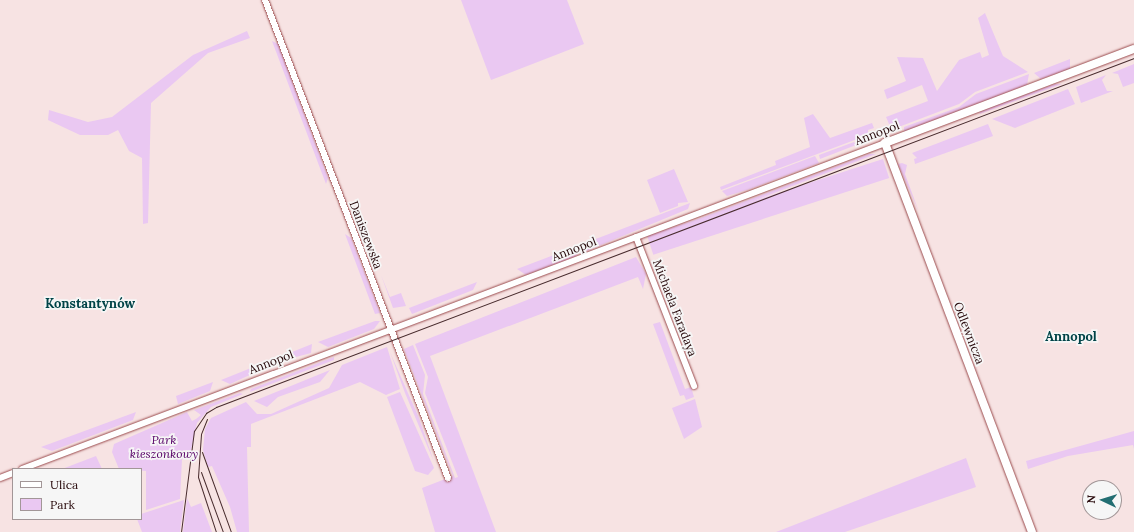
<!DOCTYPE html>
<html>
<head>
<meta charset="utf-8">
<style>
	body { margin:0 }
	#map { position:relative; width:1134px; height:532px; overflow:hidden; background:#f7e3e3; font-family:Lora,serif }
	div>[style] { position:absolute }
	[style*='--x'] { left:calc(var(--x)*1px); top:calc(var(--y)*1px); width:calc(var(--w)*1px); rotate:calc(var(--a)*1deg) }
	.green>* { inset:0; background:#eac8f2; transform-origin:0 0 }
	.roads { filter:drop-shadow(0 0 1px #9a4a4c) drop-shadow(0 0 1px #9a4a4c) }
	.minor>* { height:6px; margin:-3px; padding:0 3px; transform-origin:3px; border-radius:3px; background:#fff }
	.tertiary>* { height:8px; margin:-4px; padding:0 4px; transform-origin:4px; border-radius:4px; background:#fff }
	.tram>* { height:1px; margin:-0.5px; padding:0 0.5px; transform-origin:0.5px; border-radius:0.5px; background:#482b2d }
	span { translate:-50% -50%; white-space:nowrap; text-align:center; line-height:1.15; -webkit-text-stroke:3.5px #f6f6f6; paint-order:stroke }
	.street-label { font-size:12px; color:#250608 }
	.park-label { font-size:12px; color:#570167; font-style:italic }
	.neighbourhood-label { font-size:13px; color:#004347; font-weight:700 }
	.legend { position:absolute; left:12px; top:468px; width:130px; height:52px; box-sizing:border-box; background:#f6f6f6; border:1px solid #a29697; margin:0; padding:5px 7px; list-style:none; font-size:12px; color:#250608 }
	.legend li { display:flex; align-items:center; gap:8px; height:20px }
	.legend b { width:20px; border:1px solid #a29697 }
	.north { position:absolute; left:1082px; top:480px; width:40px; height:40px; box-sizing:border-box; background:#f6f6f6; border:1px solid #a29697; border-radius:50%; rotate:274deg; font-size:11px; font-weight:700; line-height:16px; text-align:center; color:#250608 }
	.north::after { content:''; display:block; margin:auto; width:14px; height:18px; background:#226e72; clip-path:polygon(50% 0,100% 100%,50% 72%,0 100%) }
</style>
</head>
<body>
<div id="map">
	<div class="green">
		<div style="clip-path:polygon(461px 0,567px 0,584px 44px,491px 80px)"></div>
		<div style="clip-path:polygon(985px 13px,1003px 56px,1028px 72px,975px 92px,959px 104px,896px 128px,889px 124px,886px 117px,928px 101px,922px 85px,887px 99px,884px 90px,906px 81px,897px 57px,923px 58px,937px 91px,959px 60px,980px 52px,982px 58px,989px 55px,978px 18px)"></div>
		<div style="clip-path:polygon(247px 31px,250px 38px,208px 53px,151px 103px,148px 223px,143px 224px,142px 158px,129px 151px,118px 130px,108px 135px,80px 135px,48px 120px,49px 110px,88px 122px,112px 117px,193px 55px)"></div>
		<div style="clip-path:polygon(272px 41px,278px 44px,328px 178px,326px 184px)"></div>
		<div style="clip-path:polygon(1070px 59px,1070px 69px,1041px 79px,1034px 73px)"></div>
		<div style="clip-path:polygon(1134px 64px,1134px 83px,1123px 87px,1118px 74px,1112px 73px)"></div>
		<div style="clip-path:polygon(1029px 74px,1027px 85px,904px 132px,904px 127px,959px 107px,976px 94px)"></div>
		<div style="clip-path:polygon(1106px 75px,1102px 80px,1107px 91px,1113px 91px,1081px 103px,1076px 87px)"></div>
		<div style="clip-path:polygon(1055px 84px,1062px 84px,980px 114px,979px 111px)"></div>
		<div style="clip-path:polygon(1068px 89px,1075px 104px,1015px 128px,992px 119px)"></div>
		<div style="clip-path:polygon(813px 114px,830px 138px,872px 123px,874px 128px,868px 130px,868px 135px,721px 190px,720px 187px,776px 165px,775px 161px,810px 147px,804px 118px)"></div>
		<div style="clip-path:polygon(988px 124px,993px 136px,915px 164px,914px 159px,917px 158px,912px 153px)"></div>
		<div style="clip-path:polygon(854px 142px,856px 145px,820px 159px,819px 155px)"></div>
		<div style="clip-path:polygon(869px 154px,876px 154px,649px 241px,654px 236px)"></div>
		<div style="clip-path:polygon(815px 156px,819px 163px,750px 189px,727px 196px,722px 191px)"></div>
		<div style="left:883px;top:159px;width:20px;height:248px;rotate:72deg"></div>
		<div style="clip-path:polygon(902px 163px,907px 165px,905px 174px,919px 212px,898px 164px)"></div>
		<div style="clip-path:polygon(674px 169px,688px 202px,678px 203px,678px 206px,660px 213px,647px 180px)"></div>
		<div style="clip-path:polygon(690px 203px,688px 209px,584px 252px,582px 250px,580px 245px)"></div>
		<div style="clip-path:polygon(345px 234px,351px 238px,380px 313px,375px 314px)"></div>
		<div style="clip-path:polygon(575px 247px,577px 255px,574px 257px,526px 275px,517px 269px)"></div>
		<div style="clip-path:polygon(636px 257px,646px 274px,643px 289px,638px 277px,430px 356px,496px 532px,435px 532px,422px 488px,453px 476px,404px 349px,413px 345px,425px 375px,423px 394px,455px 478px,458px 477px,425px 393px,428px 377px,415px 344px)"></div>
		<div style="clip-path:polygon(381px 275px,390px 297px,401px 293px,406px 306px,393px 308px)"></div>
		<div style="clip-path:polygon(477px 282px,473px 290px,412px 314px,409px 308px)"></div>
		<div style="clip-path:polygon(375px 321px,380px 321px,374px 329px,328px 347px,318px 342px)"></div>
		<div style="clip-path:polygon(660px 322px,685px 389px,691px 387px,694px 397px,686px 400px,684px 395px,680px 396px,653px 324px)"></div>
		<div style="clip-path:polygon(312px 344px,311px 353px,281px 361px,287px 354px)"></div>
		<div style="clip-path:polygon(387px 347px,400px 389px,386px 395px,360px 382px,251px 424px,251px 447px,247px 447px,249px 532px,237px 532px,230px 507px,212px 466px,208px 467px,203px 450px,205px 429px,211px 418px,246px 402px,257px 414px,271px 414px,329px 388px,342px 365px)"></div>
		<div style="clip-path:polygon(390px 352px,419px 418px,434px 462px,405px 393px)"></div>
		<div style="clip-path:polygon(334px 357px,334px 360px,250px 392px,251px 389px)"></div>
		<div style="clip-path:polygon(261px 364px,270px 366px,230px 384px,221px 380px)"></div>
		<div style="clip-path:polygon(330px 370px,320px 382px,278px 397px,267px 407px,254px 401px)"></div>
		<div style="clip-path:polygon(213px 382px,210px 391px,178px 404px,176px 396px)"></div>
		<div style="clip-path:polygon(400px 392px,434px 468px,428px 475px,415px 471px,387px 397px)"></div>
		<div style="clip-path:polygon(240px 393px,243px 394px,211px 407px,197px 423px,189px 459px,182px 459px,180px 499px,146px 510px,146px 471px,119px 469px,112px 452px,114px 444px,187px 412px,192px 421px,196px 419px,201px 415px,194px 410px)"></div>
		<div style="clip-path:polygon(695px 399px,702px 427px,684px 439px,672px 408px)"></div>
		<div style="clip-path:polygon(136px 412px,133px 420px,52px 451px,41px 447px)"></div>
		<div style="clip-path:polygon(1134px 431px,1134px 449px,1133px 445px,1068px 456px,1028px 469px,1026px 461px)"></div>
		<div style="clip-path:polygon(96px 456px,102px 469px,62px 469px)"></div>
		<div style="clip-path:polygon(966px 458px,976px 487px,845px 532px,776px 532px)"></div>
		<div style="clip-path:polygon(187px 498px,191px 507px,201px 503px,212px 532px,183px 532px)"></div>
		<div style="clip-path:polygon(184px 500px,180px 532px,142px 532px,137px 519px,141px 519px,141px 514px)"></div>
	</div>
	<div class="roads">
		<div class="minor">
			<div style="--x:265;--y:0;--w:512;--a:69.05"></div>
			<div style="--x:636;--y:237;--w:160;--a:68.7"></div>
			<div style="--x:22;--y:469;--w:923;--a:-20.69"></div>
			<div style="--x:0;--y:478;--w:14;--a:-21"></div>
		</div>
		<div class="tertiary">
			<div style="--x:1032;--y:532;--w:416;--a:-110.7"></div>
			<div style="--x:885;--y:143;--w:266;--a:-20.7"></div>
		</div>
	</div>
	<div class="tram">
		<div style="--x:207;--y:419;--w:16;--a:112"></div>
		<div style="--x:201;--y:434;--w:43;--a:94"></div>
		<div style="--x:198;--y:477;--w:58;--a:71.9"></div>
		<div style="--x:202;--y:452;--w:85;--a:70.1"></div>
		<div style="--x:201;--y:472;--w:64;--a:69.9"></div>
		<div style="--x:181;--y:532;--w:102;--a:-82.7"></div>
		<div style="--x:194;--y:431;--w:22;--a:-56"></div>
		<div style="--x:206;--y:413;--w:12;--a:-31"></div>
		<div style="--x:216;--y:407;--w:982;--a:-20.82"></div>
	</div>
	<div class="street-label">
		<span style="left:877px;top:133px;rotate:-21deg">Annopol</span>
		<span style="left:366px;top:235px;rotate:69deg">Daniszewska</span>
		<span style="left:574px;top:249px;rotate:-21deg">Annopol</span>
		<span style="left:675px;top:308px;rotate:69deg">Michaela Faradaya</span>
		<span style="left:969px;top:333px;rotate:69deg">Odlewnicza</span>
		<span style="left:271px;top:362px;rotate:-21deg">Annopol</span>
	</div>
	<div class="park-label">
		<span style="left:164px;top:447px">Park<br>kieszonkowy</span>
	</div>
	<div class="neighbourhood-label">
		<span style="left:90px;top:304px">Konstantynów</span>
		<span style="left:1071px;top:337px">Annopol</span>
	</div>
	<ul class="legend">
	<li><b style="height:5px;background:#fff"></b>Ulica</li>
	<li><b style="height:11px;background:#eac8f2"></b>Park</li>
	</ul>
	<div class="north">N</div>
</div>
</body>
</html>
